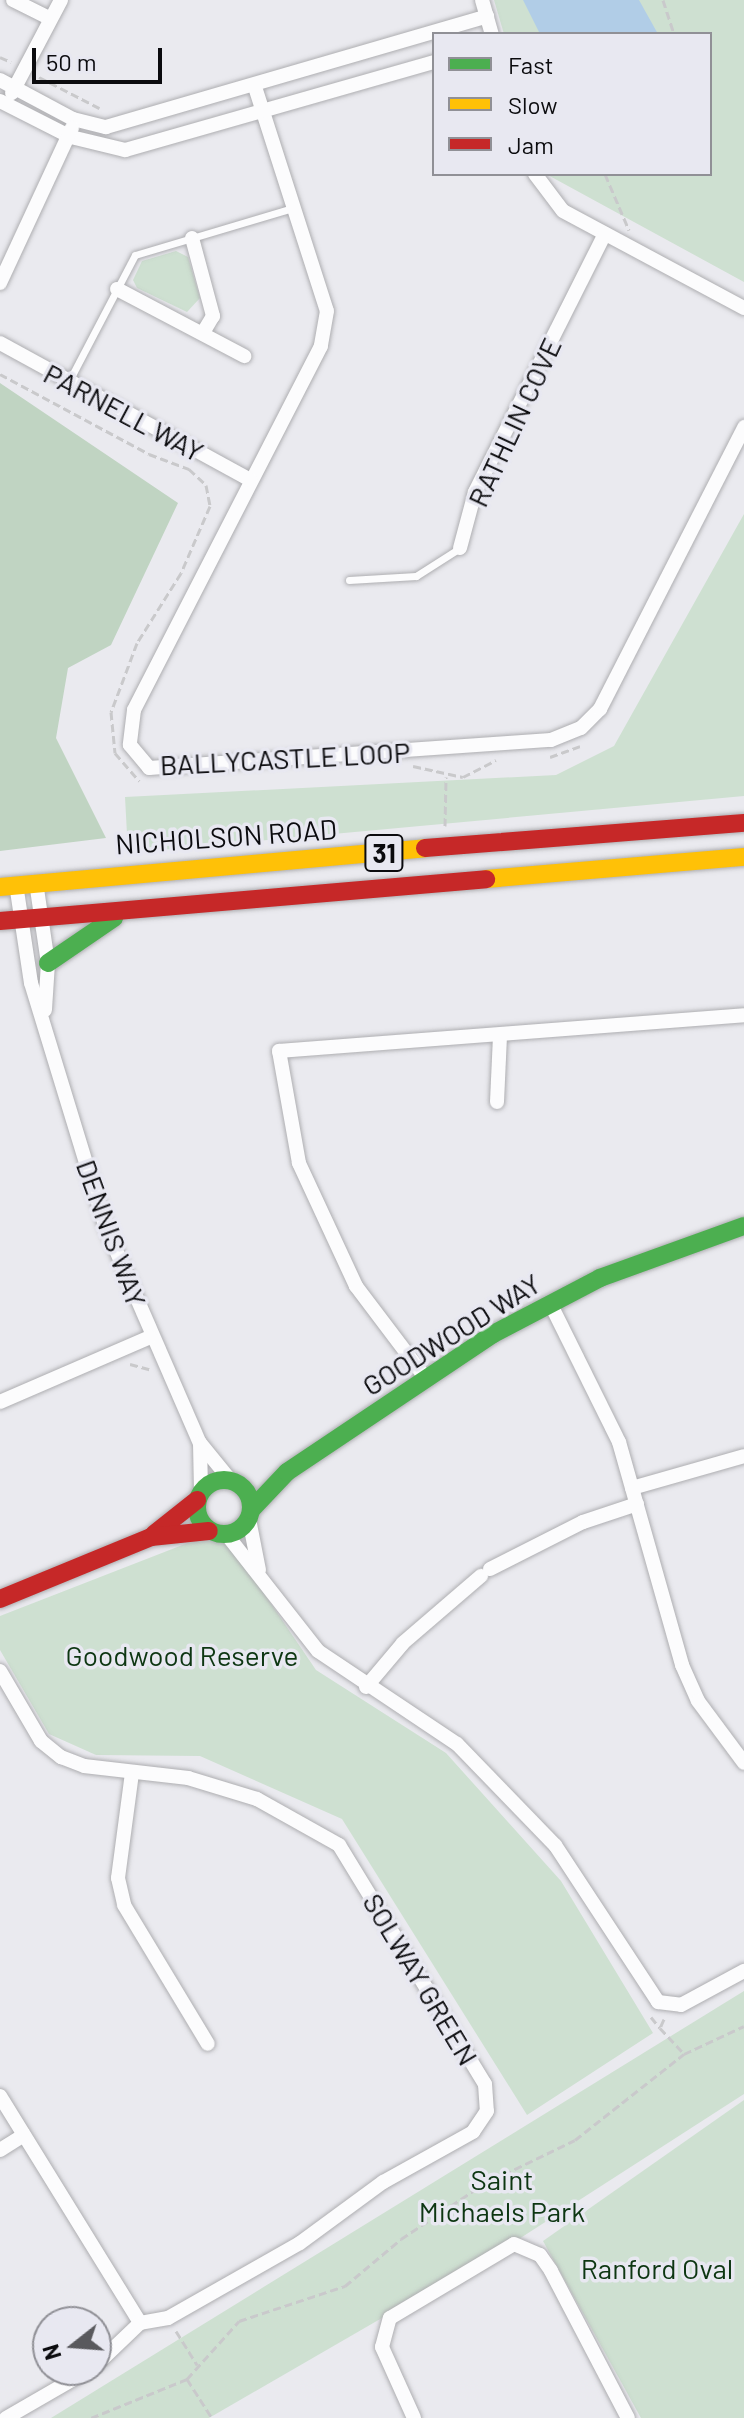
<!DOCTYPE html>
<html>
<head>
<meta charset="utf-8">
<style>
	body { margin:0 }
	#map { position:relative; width:744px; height:2418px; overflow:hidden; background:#eaeaef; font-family:Barlow,sans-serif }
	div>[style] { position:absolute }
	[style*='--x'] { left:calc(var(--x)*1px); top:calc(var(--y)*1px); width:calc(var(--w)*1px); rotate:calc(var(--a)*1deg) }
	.green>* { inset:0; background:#cee0d1 }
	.forest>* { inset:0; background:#c0d4c2 }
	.water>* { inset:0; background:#b1cde7 }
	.path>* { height:3px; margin-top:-1.5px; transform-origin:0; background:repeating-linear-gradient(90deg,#c9c9cb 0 8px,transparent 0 12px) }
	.roads { filter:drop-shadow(0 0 2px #aeaeb1) drop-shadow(0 0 2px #aeaeb1) }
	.lane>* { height:7px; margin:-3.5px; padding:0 3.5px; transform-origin:3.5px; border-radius:3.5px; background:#fcfcfd }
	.street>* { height:14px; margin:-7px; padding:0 7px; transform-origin:7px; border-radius:7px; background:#fcfcfd }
	.fast>* { height:18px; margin:-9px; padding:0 9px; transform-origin:9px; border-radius:9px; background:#4caf50 }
	.fast>.ring { margin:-9px; padding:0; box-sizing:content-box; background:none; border:18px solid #4caf50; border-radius:50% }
	.slow>* { height:18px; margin:-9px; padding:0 9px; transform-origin:9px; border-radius:9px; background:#ffc107 }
	.jam>* { height:18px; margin:-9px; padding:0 9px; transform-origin:9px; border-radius:9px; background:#c62828 }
	span { translate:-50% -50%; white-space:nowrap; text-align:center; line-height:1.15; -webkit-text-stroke:7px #e8e8f1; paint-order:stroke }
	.shield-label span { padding:2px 6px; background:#e8e8f1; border:2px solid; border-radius:6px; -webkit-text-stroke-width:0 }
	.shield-label { font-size:26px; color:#0b0b0e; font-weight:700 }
	.street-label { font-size:28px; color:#0b0b0e }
	.park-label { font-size:28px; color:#0d3612 }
	.legend { position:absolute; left:432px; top:32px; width:280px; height:144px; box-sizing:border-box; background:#e8e8f1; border:2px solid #909096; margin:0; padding:10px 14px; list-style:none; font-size:24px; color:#0b0b0e }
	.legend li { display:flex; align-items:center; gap:16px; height:40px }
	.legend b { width:40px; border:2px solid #909096 }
	.north { position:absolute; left:32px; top:2306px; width:80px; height:80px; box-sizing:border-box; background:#e8e8f1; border:2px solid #909096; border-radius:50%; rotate:253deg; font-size:22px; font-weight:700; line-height:32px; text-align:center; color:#0b0b0e }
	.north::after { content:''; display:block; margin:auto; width:28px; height:36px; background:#59595d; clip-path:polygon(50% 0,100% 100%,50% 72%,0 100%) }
	.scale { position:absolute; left:32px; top:48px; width:130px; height:36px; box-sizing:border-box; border:4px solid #0b0b0e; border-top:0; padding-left:10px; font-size:24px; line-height:28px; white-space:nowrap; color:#0b0b0e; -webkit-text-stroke:6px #e8e8f1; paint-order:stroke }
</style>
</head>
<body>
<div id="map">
	<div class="green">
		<div style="clip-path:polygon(494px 0,744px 0,744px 282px,546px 174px,710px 174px,710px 34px,504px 34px)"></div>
		<div style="clip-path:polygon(176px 251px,188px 257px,200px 298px,187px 312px,137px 288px,133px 280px,142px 261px)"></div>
		<div style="clip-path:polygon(744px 514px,744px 796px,128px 853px,125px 797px,556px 775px,614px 746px)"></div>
		<div style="clip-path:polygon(221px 1530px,316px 1670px,446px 1753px,561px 1881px,653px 2033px,527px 2115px,342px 1819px,200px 1756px,96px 1755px,49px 1734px,0 1650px,0 1616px)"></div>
		<div style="clip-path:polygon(744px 1991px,744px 2094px,522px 2237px,209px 2418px,51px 2418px)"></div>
		<div style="clip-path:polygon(744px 2100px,744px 2418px,641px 2418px,543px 2241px)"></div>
	</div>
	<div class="forest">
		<div style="clip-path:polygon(0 383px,178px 503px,111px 645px,68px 668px,56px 738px,106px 838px,0 851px)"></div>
	</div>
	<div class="water">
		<div style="clip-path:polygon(523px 0,639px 0,658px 34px,540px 34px)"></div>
	</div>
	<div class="path">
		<div style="--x:663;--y:0;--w:36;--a:72"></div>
		<div style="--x:0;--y:57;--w:12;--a:24"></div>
		<div style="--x:39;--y:77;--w:68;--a:27.3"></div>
		<div style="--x:605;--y:174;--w:61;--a:66.8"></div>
		<div style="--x:0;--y:374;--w:169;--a:28.2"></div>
		<div style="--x:149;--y:454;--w:43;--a:20.6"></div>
		<div style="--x:189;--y:469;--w:23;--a:43"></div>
		<div style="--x:206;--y:485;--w:21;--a:79"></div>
		<div style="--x:210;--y:506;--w:73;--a:113.4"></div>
		<div style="--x:181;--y:573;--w:83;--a:122.2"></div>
		<div style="--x:137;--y:643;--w:74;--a:110.6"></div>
		<div style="--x:111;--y:712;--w:41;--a:84.4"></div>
		<div style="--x:115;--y:753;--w:37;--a:49"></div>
		<div style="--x:550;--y:757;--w:32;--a:-20"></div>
		<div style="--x:413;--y:766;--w:51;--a:12.4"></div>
		<div style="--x:463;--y:777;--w:37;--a:-27"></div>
		<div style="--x:445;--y:826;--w:49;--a:-88.8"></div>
		<div style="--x:130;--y:1364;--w:20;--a:15"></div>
		<div style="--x:651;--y:2017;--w:14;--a:51"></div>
		<div style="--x:664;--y:2019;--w:10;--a:114"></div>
		<div style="--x:660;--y:2028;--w:35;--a:47"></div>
		<div style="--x:176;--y:2331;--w:40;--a:58"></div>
		<div style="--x:187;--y:2379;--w:46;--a:57.3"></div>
		<div style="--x:91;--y:2418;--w:104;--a:-22.1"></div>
		<div style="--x:187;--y:2379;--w:78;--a:-48.1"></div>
		<div style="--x:239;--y:2321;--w:112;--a:-18.3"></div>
		<div style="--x:345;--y:2286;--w:73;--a:-40"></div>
		<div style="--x:401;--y:2239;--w:97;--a:-33.7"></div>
		<div style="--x:482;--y:2185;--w:103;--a:-25.8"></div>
		<div style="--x:575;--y:2140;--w:139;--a:-38.3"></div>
		<div style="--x:684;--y:2054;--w:66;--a:-25"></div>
	</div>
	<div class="roads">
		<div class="lane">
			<div style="--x:69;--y:381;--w:142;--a:-62.4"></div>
			<div style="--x:135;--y:255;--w:165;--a:-16.6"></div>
			<div style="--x:349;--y:580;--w:67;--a:-3.4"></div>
			<div style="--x:416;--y:576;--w:52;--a:-32.5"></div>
		</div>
		<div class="street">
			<div style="--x:13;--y:0;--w:42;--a:26.6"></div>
			<div style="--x:482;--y:0;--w:35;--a:74"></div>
			<div style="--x:0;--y:80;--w:83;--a:28.1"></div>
			<div style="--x:73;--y:119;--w:34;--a:14"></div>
			<div style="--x:106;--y:127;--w:397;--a:-16.2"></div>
			<div style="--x:255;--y:87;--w:235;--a:72.2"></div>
			<div style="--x:327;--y:311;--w:36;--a:100"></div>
			<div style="--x:321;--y:346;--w:409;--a:117.2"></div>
			<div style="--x:134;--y:710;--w:35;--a:97"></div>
			<div style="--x:130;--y:745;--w:30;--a:50"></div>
			<div style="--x:149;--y:768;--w:403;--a:-4"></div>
			<div style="--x:551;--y:740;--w:32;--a:-22"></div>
			<div style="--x:581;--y:728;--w:27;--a:-45"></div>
			<div style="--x:600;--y:709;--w:317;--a:-62.9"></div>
			<div style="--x:12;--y:93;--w:105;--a:-62.2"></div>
			<div style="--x:0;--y:101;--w:80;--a:26.9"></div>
			<div style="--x:71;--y:137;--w:56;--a:13.5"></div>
			<div style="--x:125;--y:150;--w:321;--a:-15.9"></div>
			<div style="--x:535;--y:174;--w:46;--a:52.9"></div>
			<div style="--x:563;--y:211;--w:205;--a:28.2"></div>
			<div style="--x:192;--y:238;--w:81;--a:74.9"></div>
			<div style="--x:213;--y:316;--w:17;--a:121"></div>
			<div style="--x:0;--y:283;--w:171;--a:-65.1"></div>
			<div style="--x:117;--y:289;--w:144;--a:27.8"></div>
			<div style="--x:0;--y:343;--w:285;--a:28.7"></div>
			<div style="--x:460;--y:548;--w:58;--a:-75"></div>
			<div style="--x:475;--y:492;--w:289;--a:-63.3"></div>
			<div style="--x:36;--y:882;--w:82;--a:81.6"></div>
			<div style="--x:48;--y:963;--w:47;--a:93.7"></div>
			<div style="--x:16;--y:884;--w:100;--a:81.4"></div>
			<div style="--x:31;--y:983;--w:253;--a:73"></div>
			<div style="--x:105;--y:1225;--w:238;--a:66.5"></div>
			<div style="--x:200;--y:1443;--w:49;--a:50.8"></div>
			<div style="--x:497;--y:1102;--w:67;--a:-87.4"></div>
			<div style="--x:550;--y:1303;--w:155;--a:63.6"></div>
			<div style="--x:619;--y:1442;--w:232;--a:74.2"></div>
			<div style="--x:682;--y:1665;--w:39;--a:66"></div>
			<div style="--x:698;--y:1701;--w:77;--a:53.4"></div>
			<div style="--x:427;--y:1380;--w:118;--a:-127.1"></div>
			<div style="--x:356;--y:1286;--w:136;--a:-114.9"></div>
			<div style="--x:299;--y:1163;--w:114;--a:-100.1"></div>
			<div style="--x:279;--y:1051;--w:466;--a:-4.4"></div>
			<div style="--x:0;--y:1402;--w:163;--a:-23.4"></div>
			<div style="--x:200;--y:1443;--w:48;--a:88.8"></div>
			<div style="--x:632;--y:1488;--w:116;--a:-15.9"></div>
			<div style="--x:249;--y:1519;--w:52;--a:78.9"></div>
			<div style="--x:227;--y:1535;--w:147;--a:51.9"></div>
			<div style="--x:318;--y:1651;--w:167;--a:33.8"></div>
			<div style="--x:457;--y:1744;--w:141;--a:45.9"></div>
			<div style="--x:555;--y:1845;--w:188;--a:56.7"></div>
			<div style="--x:658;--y:2002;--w:23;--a:7"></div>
			<div style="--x:681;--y:2005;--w:72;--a:-28.4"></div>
			<div style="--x:490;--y:1569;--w:104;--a:-26.8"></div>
			<div style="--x:583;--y:1522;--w:57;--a:-18.4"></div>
			<div style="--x:0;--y:1671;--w:81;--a:59.6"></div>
			<div style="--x:41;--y:1741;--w:26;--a:39"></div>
			<div style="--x:61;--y:1757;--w:25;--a:21"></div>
			<div style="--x:84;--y:1766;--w:105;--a:6.6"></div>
			<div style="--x:188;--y:1778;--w:72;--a:16.9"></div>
			<div style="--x:257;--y:1799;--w:94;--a:29.3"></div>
			<div style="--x:339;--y:1845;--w:280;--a:58.6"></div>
			<div style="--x:485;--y:2084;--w:27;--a:86"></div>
			<div style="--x:487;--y:2111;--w:25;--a:124"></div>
			<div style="--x:473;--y:2132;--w:103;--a:150.9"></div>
			<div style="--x:383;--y:2182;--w:103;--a:143.7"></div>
			<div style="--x:300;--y:2243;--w:152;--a:150.4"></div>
			<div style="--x:168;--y:2318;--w:28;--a:170"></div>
			<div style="--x:366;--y:1687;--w:57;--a:-49.9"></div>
			<div style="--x:403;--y:1643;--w:103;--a:-40.7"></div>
			<div style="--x:132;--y:1773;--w:106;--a:97.6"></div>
			<div style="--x:118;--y:1878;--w:28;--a:77"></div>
			<div style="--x:124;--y:1905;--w:162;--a:58.9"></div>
			<div style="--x:0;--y:2096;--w:267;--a:58.3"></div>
			<div style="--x:140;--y:2323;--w:61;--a:136.3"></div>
			<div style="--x:0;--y:2150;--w:28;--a:-32"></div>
			<div style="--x:6;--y:2418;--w:96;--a:-30"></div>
			<div style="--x:414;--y:2418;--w:78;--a:-114.3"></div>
			<div style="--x:382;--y:2347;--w:30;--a:-75"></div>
			<div style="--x:390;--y:2318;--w:144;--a:-30.8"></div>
			<div style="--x:514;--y:2244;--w:28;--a:23"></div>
			<div style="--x:540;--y:2255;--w:19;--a:55"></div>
			<div style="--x:551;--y:2271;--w:166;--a:62.4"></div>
		</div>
		<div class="fast">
			<div style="--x:48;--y:963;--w:80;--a:-34.3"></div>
			<div class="ring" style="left:197px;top:1480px;width:36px;height:36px"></div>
			<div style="--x:251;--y:1510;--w:52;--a:-46.5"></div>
			<div style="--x:287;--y:1472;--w:248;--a:-33.8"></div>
			<div style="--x:493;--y:1334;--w:121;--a:-27.6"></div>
			<div style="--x:600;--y:1278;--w:153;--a:-19.9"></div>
		</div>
		<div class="slow">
			<div style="--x:486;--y:879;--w:259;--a:-4.9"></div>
			<div style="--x:0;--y:887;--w:427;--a:-5.2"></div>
		</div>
		<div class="jam">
			<div style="--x:425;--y:848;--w:320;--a:-4.5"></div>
			<div style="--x:0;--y:921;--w:488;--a:-4.9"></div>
			<div style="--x:154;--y:1534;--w:55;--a:-38.3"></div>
			<div style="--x:0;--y:1599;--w:163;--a:-22.3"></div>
			<div style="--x:151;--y:1537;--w:58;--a:-5.9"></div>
		</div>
	</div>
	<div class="shield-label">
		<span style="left:384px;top:853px">31</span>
	</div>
	<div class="street-label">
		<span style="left:124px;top:412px;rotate:28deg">PARNELL WAY</span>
		<span style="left:514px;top:422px;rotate:-65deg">RATHLIN COVE</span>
		<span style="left:285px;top:758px;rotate:-3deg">BALLYCASTLE LOOP</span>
		<span style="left:226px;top:836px;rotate:-4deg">NICHOLSON ROAD</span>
		<span style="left:112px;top:1233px;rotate:70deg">DENNIS WAY</span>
		<span style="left:451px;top:1334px;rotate:-32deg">GOODWOOD WAY</span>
		<span style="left:421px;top:1979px;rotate:59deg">SOLWAY GREEN</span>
	</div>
	<div class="park-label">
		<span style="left:182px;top:1655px">Goodwood Reserve</span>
		<span style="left:502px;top:2195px">Saint<br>Michaels Park</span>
		<span style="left:657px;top:2268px">Ranford Oval</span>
	</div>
	<ul class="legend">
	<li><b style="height:10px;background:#4caf50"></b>Fast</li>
	<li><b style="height:10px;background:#ffc107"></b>Slow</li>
	<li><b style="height:10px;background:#c62828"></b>Jam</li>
	</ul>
	<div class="north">N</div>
	<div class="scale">50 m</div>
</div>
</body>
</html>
